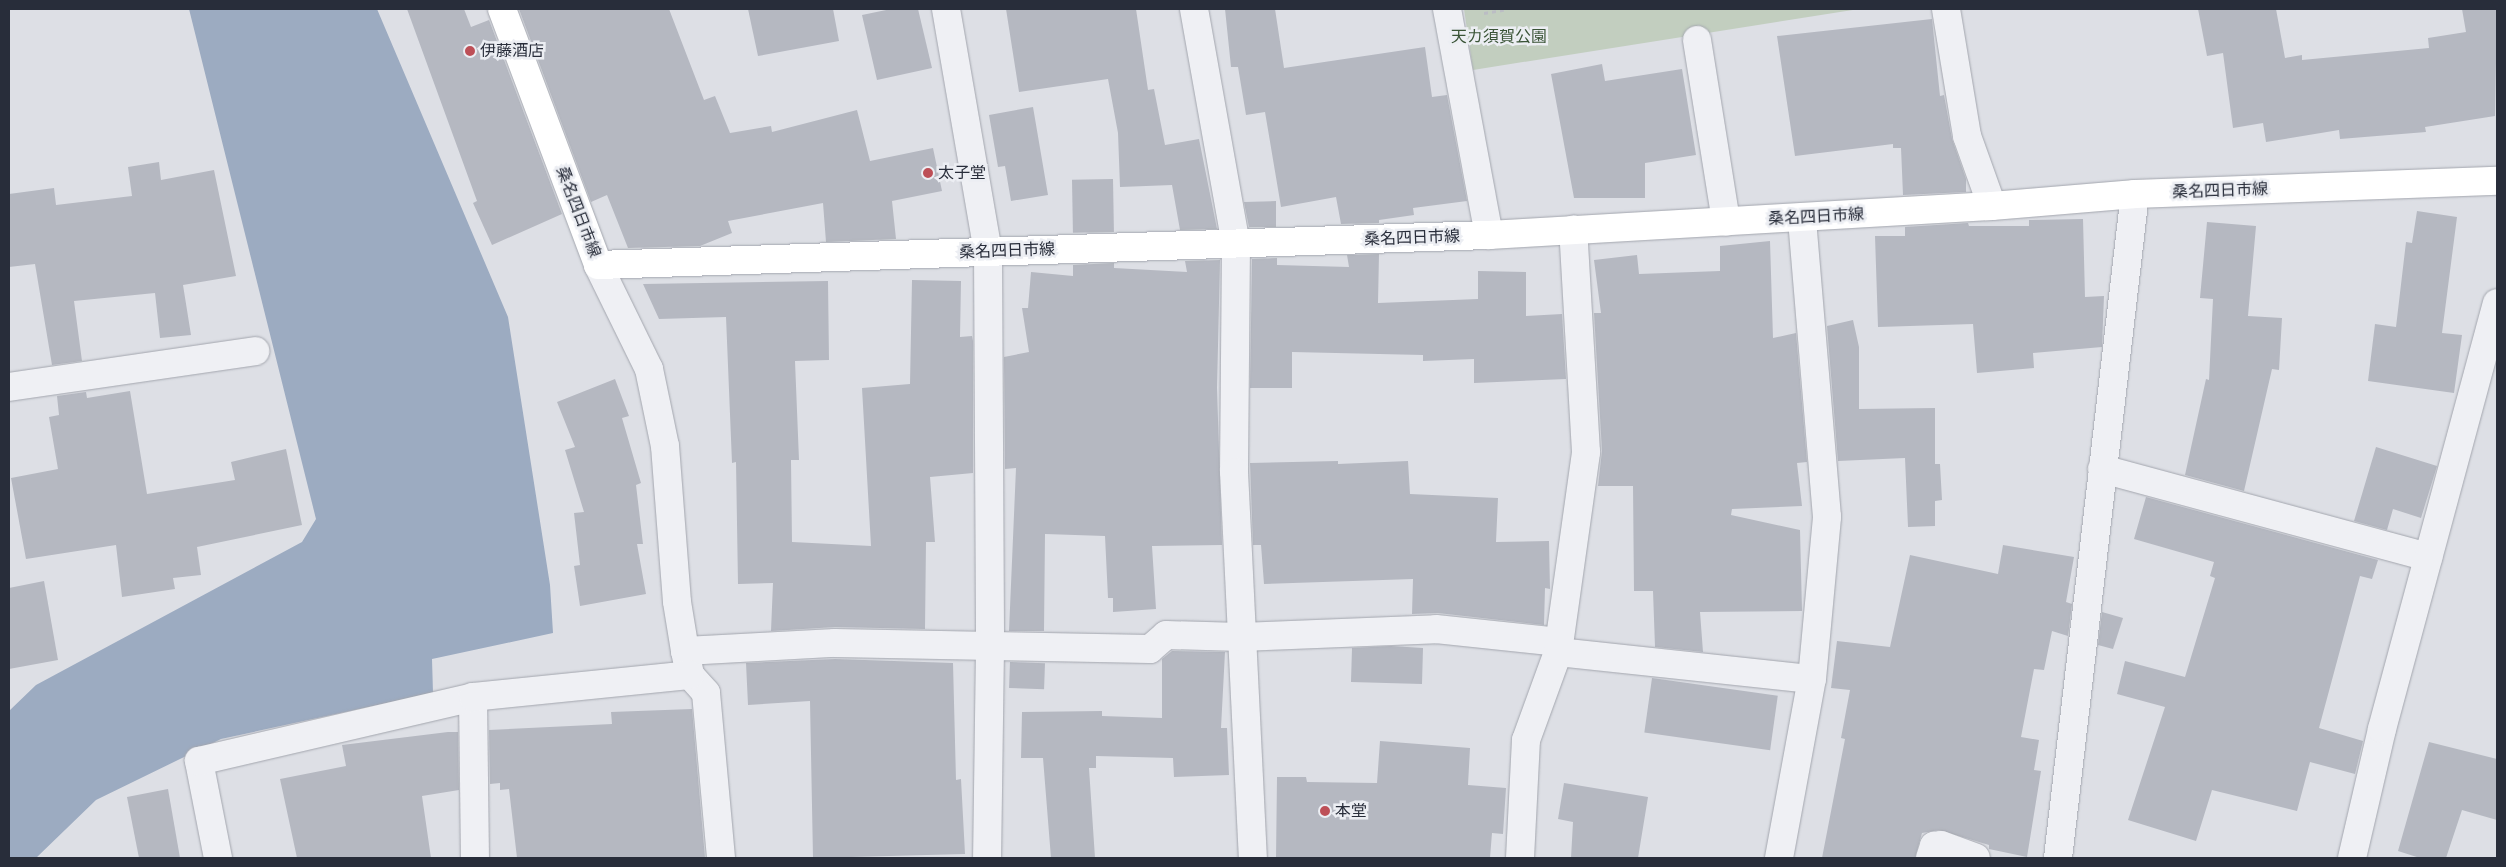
<!DOCTYPE html>
<html>
<head>
<meta charset="utf-8">
<style>
	body { margin:0 }
	#map { position:relative; width:2506px; height:867px; overflow:hidden; background:#dddfe5; font-family:Cabin,"Noto Sans JP",sans-serif }
	div>[style] { position:absolute }
	[style*='--x'] { left:calc(var(--x)*1px); top:calc(var(--y)*1px); width:calc(var(--w)*1px); rotate:calc(var(--a)*1deg) }
	.green>* { inset:0; background:#c2cebf }
	.water>* { inset:0; background:#9cabc1 }
	.building>* { inset:0; background:#b5b8c1; transform-origin:0 0 }
	.path>* { height:3px; margin-top:-1.5px; transform-origin:0; background:repeating-linear-gradient(90deg,#bbbdc4 0 4px,transparent 0 8px) }
	.roads { filter:drop-shadow(0 0 1px #a3a6ae) drop-shadow(0 0 1px #a3a6ae) }
	.minor>* { height:28px; margin:-14px; padding:0 14px; transform-origin:14px; border-radius:14px; background:#eff0f4 }
	.major>* { height:28px; margin:-14px; padding:0 14px; transform-origin:14px; border-radius:14px; background:#fff }
	.dots>* { width:14px; height:14px; translate:-50% -50%; box-sizing:border-box; border:2px solid #eceef3; border-radius:50% }
	span { translate:-50% -50%; white-space:nowrap; text-align:center; line-height:1.15; -webkit-text-stroke:5px #eceef3; paint-order:stroke }
	.park-label { font-size:16px; color:#3a5437 }
	.poi-label { font-size:16px; color:#282d3a }
	.left { translate:0 -50%; text-align:left }
	.street-label { font-size:16px; color:#282d3a }
	.frame { position:absolute; inset:0; border:10px solid #282d3a; pointer-events:none }
</style>
</head>
<body>
<div id="map">
	<div class="green">
		<div style="clip-path:polygon(1464px 9px,1859px 9px,1473px 70px)"></div>
	</div>
	<div class="water">
		<div style="clip-path:polygon(189px 9px,377px 9px,508px 317px,550px 585px,553px 633px,432px 659px,433px 693px,221px 739px,96px 800px,36px 858px,9px 858px,9px 711px,36px 685px,302px 542px,316px 519px)"></div>
	</div>
	<div class="building">
		<div style="clip-path:polygon(407px 9px,464px 9px,471px 27px,489px 20px,562px 214px,492px 245px,473px 203px,477px 201px)"></div>
		<div style="clip-path:polygon(519px 9px,669px 9px,704px 100px,715px 96px,730px 133px,771px 126px,772px 132px,857px 110px,870px 161px,933px 148px,942px 191px,892px 201px,896px 239px,826px 242px,823px 203px,728px 221px,732px 233px,700px 246px,628px 248px,607px 195px,591px 202px)"></div>
		<div style="clip-path:polygon(748px 9px,833px 9px,839px 41px,758px 56px)"></div>
		<div style="clip-path:polygon(891px 9px,918px 9px,932px 68px,877px 80px,862px 15px)"></div>
		<div style="clip-path:polygon(1006px 9px,1136px 9px,1148px 90px,1154px 89px,1165px 145px,1199px 139px,1217px 229px,1180px 230px,1172px 185px,1120px 187px,1118px 133px,1108px 79px,1019px 92px)"></div>
		<div style="clip-path:polygon(1225px 9px,1275px 9px,1284px 68px,1425px 47px,1432px 97px,1447px 95px,1467px 201px,1413px 208px,1414px 215px,1379px 220px,1379px 223px,1341px 224px,1336px 197px,1281px 207px,1265px 112px,1246px 115px,1238px 67px,1231px 67px)"></div>
		<div style="clip-path:polygon(2198px 9px,2276px 9px,2285px 58px,2302px 55px,2302px 60px,2429px 48px,2428px 38px,2466px 32px,2462px 9px,2497px 9px,2495px 116px,2425px 127px,2426px 132px,2340px 139px,2339px 130px,2266px 142px,2263px 123px,2233px 128px,2223px 53px,2207px 56px)"></div>
		<div style="clip-path:polygon(1932px 19px,1940px 96px,1944px 95px,1952px 139px,1966px 179px,1966px 192px,1903px 195px,1901px 148px,1893px 148px,1893px 144px,1795px 156px,1777px 36px)"></div>
		<div style="clip-path:polygon(1602px 64px,1605px 81px,1682px 69px,1696px 155px,1645px 163px,1645px 198px,1574px 198px,1551px 74px)"></div>
		<div style="clip-path:polygon(1033px 107px,1048px 195px,1011px 201px,1005px 166px,998px 167px,989px 115px)"></div>
		<div style="clip-path:polygon(159px 162px,161px 180px,214px 170px,236px 276px,183px 285px,191px 335px,160px 338px,155px 293px,74px 301px,82px 361px,52px 365px,35px 264px,9px 267px,9px 194px,54px 188px,56px 205px,132px 196px,128px 167px)"></div>
		<div style="left:1113px;top:179px;width:53px;height:41px;rotate:89deg"></div>
		<div style="clip-path:polygon(1276px 201px,1276px 227px,1249px 227px,1244px 202px)"></div>
		<div style="clip-path:polygon(2417px 211px,2457px 217px,2442px 333px,2462px 335px,2454px 393px,2368px 381px,2375px 324px,2396px 327px,2406px 242px,2412px 243px)"></div>
		<div style="clip-path:polygon(2083px 219px,2085px 297px,2104px 296px,2102px 347px,2033px 353px,2034px 368px,1977px 373px,1973px 324px,1878px 327px,1875px 236px,1905px 236px,1905px 227px,1968px 223px,1969px 226px,2029px 226px,2029px 220px)"></div>
		<div style="clip-path:polygon(2207px 222px,2256px 226px,2248px 316px,2282px 318px,2279px 370px,2272px 369px,2244px 491px,2185px 475px,2206px 379px,2209px 380px,2213px 299px,2200px 298px)"></div>
		<div style="clip-path:polygon(1770px 241px,1773px 338px,1796px 333px,1807px 462px,1797px 463px,1802px 506px,1732px 509px,1731px 515px,1800px 530px,1802px 611px,1700px 612px,1703px 652px,1655px 647px,1653px 591px,1634px 591px,1633px 486px,1598px 486px,1602px 451px,1594px 313px,1601px 313px,1594px 260px,1637px 255px,1639px 274px,1720px 271px,1720px 246px)"></div>
		<div style="clip-path:polygon(1379px 254px,1378px 303px,1478px 299px,1478px 271px,1526px 272px,1526px 316px,1562px 314px,1566px 379px,1474px 383px,1474px 359px,1423px 361px,1423px 355px,1292px 352px,1292px 388px,1250px 388px,1252px 259px,1277px 258px,1277px 265px,1349px 267px,1347px 255px)"></div>
		<div style="clip-path:polygon(1220px 260px,1217px 388px,1222px 545px,1152px 546px,1156px 609px,1113px 612px,1113px 598px,1108px 598px,1105px 536px,1045px 534px,1044px 631px,1009px 631px,1016px 468px,1005px 469px,1004px 357px,1029px 352px,1022px 308px,1028px 308px,1031px 272px,1073px 276px,1073px 265px,1114px 263px,1114px 268px,1187px 272px,1185px 261px)"></div>
		<div style="clip-path:polygon(912px 280px,961px 281px,960px 337px,972px 336px,973px 341px,973px 473px,930px 477px,935px 542px,926px 542px,925px 629px,835px 627px,771px 631px,773px 583px,738px 584px,736px 462px,732px 463px,726px 317px,659px 319px,643px 284px,828px 281px,829px 360px,795px 361px,799px 460px,791px 460px,792px 542px,871px 546px,862px 388px,910px 384px)"></div>
		<div style="clip-path:polygon(1853px 320px,1859px 347px,1859px 409px,1935px 408px,1935px 464px,1940px 464px,1942px 500px,1935px 501px,1935px 526px,1908px 527px,1905px 458px,1838px 461px,1827px 326px)"></div>
		<div style="clip-path:polygon(615px 379px,629px 416px,622px 418px,641px 483px,636px 485px,643px 544px,637px 544px,646px 594px,580px 606px,574px 566px,580px 565px,574px 513px,584px 512px,565px 450px,575px 447px,557px 402px)"></div>
		<div style="clip-path:polygon(130px 391px,147px 494px,235px 480px,231px 462px,286px 449px,302px 525px,197px 547px,201px 575px,173px 578px,175px 589px,122px 597px,116px 545px,26px 559px,11px 478px,58px 469px,49px 417px,59px 415px,57px 396px,86px 392px,87px 398px)"></div>
		<div style="clip-path:polygon(2376px 447px,2437px 466px,2421px 518px,2393px 509px,2387px 530px,2354px 521px)"></div>
		<div style="clip-path:polygon(1338px 461px,1338px 464px,1408px 461px,1410px 494px,1498px 498px,1496px 542px,1549px 541px,1550px 589px,1545px 588px,1544px 625px,1438px 613px,1412px 614px,1413px 579px,1264px 584px,1261px 545px,1253px 545px,1250px 463px)"></div>
		<div style="clip-path:polygon(2146px 497px,2378px 560px,2372px 579px,2360px 576px,2319px 728px,2363px 741px,2355px 774px,2310px 762px,2297px 811px,2212px 790px,2196px 841px,2128px 820px,2165px 707px,2117px 694px,2125px 661px,2185px 677px,2215px 578px,2210px 576px,2214px 562px,2134px 539px)"></div>
		<div style="clip-path:polygon(2003px 545px,2074px 557px,2066px 602px,2072px 604px,2068px 636px,2052px 631px,2044px 670px,2034px 669px,2021px 737px,2039px 740px,2034px 770px,2041px 771px,2027px 857px,1989px 849px,1989px 845px,1939px 830px,1922px 833px,1915px 858px,1822px 858px,1845px 739px,1841px 738px,1850px 690px,1831px 688px,1837px 641px,1890px 647px,1910px 555px,1998px 574px)"></div>
		<div style="clip-path:polygon(44px 581px,58px 660px,9px 669px,9px 588px)"></div>
		<div style="clip-path:polygon(2102px 612px,2123px 618px,2113px 649px,2098px 645px)"></div>
		<div style="clip-path:polygon(1391px 646px,1423px 648px,1422px 684px,1351px 682px,1352px 648px)"></div>
		<div style="clip-path:polygon(1172px 651px,1225px 652px,1221px 728px,1227px 728px,1229px 775px,1174px 777px,1173px 758px,1096px 756px,1096px 768px,1089px 768px,1095px 858px,1051px 858px,1043px 758px,1021px 758px,1022px 712px,1102px 711px,1102px 716px,1162px 718px,1162px 659px)"></div>
		<div style="clip-path:polygon(835px 659px,953px 663px,956px 780px,961px 779px,965px 854px,813px 858px,810px 701px,748px 705px,746px 663px)"></div>
		<div style="left:1010px;top:662px;width:35px;height:26px;rotate:2deg"></div>
		<div style="left:1652px;top:678px;width:127px;height:55px;rotate:8deg"></div>
		<div style="clip-path:polygon(692px 709px,705px 858px,517px 858px,509px 789px,500px 790px,500px 783px,490px 784px,489px 730px,612px 724px,611px 712px)"></div>
		<div style="clip-path:polygon(448px 732px,458px 732px,459px 790px,422px 796px,431px 858px,297px 858px,280px 779px,346px 766px,342px 745px)"></div>
		<div style="clip-path:polygon(1380px 741px,1470px 748px,1468px 785px,1506px 788px,1503px 834px,1492px 833px,1490px 858px,1276px 858px,1277px 777px,1306px 777px,1307px 782px,1377px 783px)"></div>
		<div style="clip-path:polygon(2429px 742px,2497px 759px,2497px 820px,2462px 810px,2446px 858px,2420px 858px,2398px 851px)"></div>
		<div style="clip-path:polygon(1564px 783px,1648px 797px,1638px 858px,1571px 858px,1573px 822px,1558px 819px)"></div>
		<div style="clip-path:polygon(168px 789px,180px 858px,139px 858px,127px 797px)"></div>
	</div>
	<div class="path">
		<div style="--x:1484;--y:13;--w:20;--a:-9"></div>
	</div>
	<div class="roads">
		<div class="minor">
			<div style="--x:946;--y:9;--w:246;--a:80.2"></div>
			<div style="--x:988;--y:251;--w:397;--a:89.7"></div>
			<div style="--x:990;--y:648;--w:210;--a:90.8"></div>
			<div style="--x:1194;--y:9;--w:239;--a:79.9"></div>
			<div style="--x:1236;--y:244;--w:228;--a:90.5"></div>
			<div style="--x:1234;--y:472;--w:386;--a:87.2"></div>
			<div style="--x:1447;--y:9;--w:230;--a:79.5"></div>
			<div style="--x:1946;--y:9;--w:129;--a:80.6"></div>
			<div style="--x:1967;--y:136;--w:74;--a:70.3"></div>
			<div style="--x:1697;--y:40;--w:184;--a:80.9"></div>
			<div style="--x:598;--y:265;--w:116;--a:63.9"></div>
			<div style="--x:649;--y:369;--w:79;--a:78.3"></div>
			<div style="--x:665;--y:446;--w:156;--a:85.6"></div>
			<div style="--x:677;--y:602;--w:50;--a:80.7"></div>
			<div style="--x:685;--y:651;--w:25;--a:78"></div>
			<div style="--x:690;--y:675;--w:24;--a:48"></div>
			<div style="--x:706;--y:693;--w:166;--a:84.8"></div>
			<div style="--x:9;--y:387;--w:249;--a:-8.3"></div>
			<div style="--x:2102;--y:469;--w:338;--a:15.1"></div>
			<div style="--x:685;--y:651;--w:150;--a:-3.1"></div>
			<div style="--x:835;--y:643;--w:315;--a:1.1"></div>
			<div style="--x:1150;--y:649;--w:21;--a:-41"></div>
			<div style="--x:1166;--y:635;--w:75;--a:1.5"></div>
			<div style="--x:1241;--y:637;--w:195;--a:-2.3"></div>
			<div style="--x:1436;--y:629;--w:124;--a:6"></div>
			<div style="--x:1558;--y:652;--w:255;--a:6.1"></div>
			<div style="--x:473;--y:697;--w:161;--a:89.3"></div>
			<div style="--x:218;--y:858;--w:99;--a:-101.1"></div>
			<div style="--x:199;--y:761;--w:281;--a:-13.1"></div>
			<div style="--x:473;--y:697;--w:218;--a:-5.8"></div>
			<div style="--x:1520;--y:858;--w:118;--a:-87.1"></div>
			<div style="--x:1526;--y:740;--w:94;--a:-70"></div>
			<div style="--x:1558;--y:652;--w:202;--a:-82"></div>
			<div style="--x:1586;--y:452;--w:223;--a:-93.3"></div>
			<div style="--x:1779;--y:858;--w:182;--a:-79.6"></div>
			<div style="--x:1812;--y:679;--w:163;--a:-84.7"></div>
			<div style="--x:1827;--y:517;--w:300;--a:-94.8"></div>
			<div style="--x:1930;--y:858;--w:13;--a:-72"></div>
			<div style="--x:1934;--y:846;--w:7;--a:-8"></div>
			<div style="--x:1941;--y:845;--w:37;--a:20"></div>
			<div style="--x:2058;--y:858;--w:668;--a:-83.39"></div>
			<div style="--x:2352;--y:858;--w:132;--a:-76.9"></div>
			<div style="--x:2382;--y:729;--w:441;--a:-74.9"></div>
		</div>
		<div class="major">
			<div style="--x:502;--y:9;--w:273;--a:69.4"></div>
			<div style="--x:598;--y:265;--w:892;--a:-1.93"></div>
			<div style="--x:1489;--y:235;--w:504;--a:-3.3"></div>
			<div style="--x:1992;--y:206;--w:144;--a:-4.8"></div>
			<div style="--x:2135;--y:194;--w:362;--a:-2.1"></div>
		</div>
	</div>
	<div class="dots">
		<div style="left:470px;top:51px;background:#bd4f57"></div>
		<div style="left:928px;top:173px;background:#bd4f57"></div>
		<div style="left:1325px;top:811px;background:#bd4f57"></div>
	</div>
	<div class="park-label">
		<span style="left:1499px;top:37px">天カ須賀公園</span>
	</div>
	<div class="poi-label">
		<span class="left" style="left:480px;top:51px">伊藤酒店</span>
		<span class="left" style="left:938px;top:173px">太子堂</span>
		<span class="left" style="left:1335px;top:811px">本堂</span>
	</div>
	<div class="street-label">
		<span style="left:2220px;top:191px;rotate:-2deg">桑名四日市線</span>
		<span style="left:578px;top:212px;rotate:69deg">桑名四日市線</span>
		<span style="left:1816px;top:217px;rotate:-3deg">桑名四日市線</span>
		<span style="left:1412px;top:238px;rotate:-2deg">桑名四日市線</span>
		<span style="left:1007px;top:251px;rotate:-2deg">桑名四日市線</span>
	</div>
	<div class="frame"></div>
</div>
</body>
</html>
